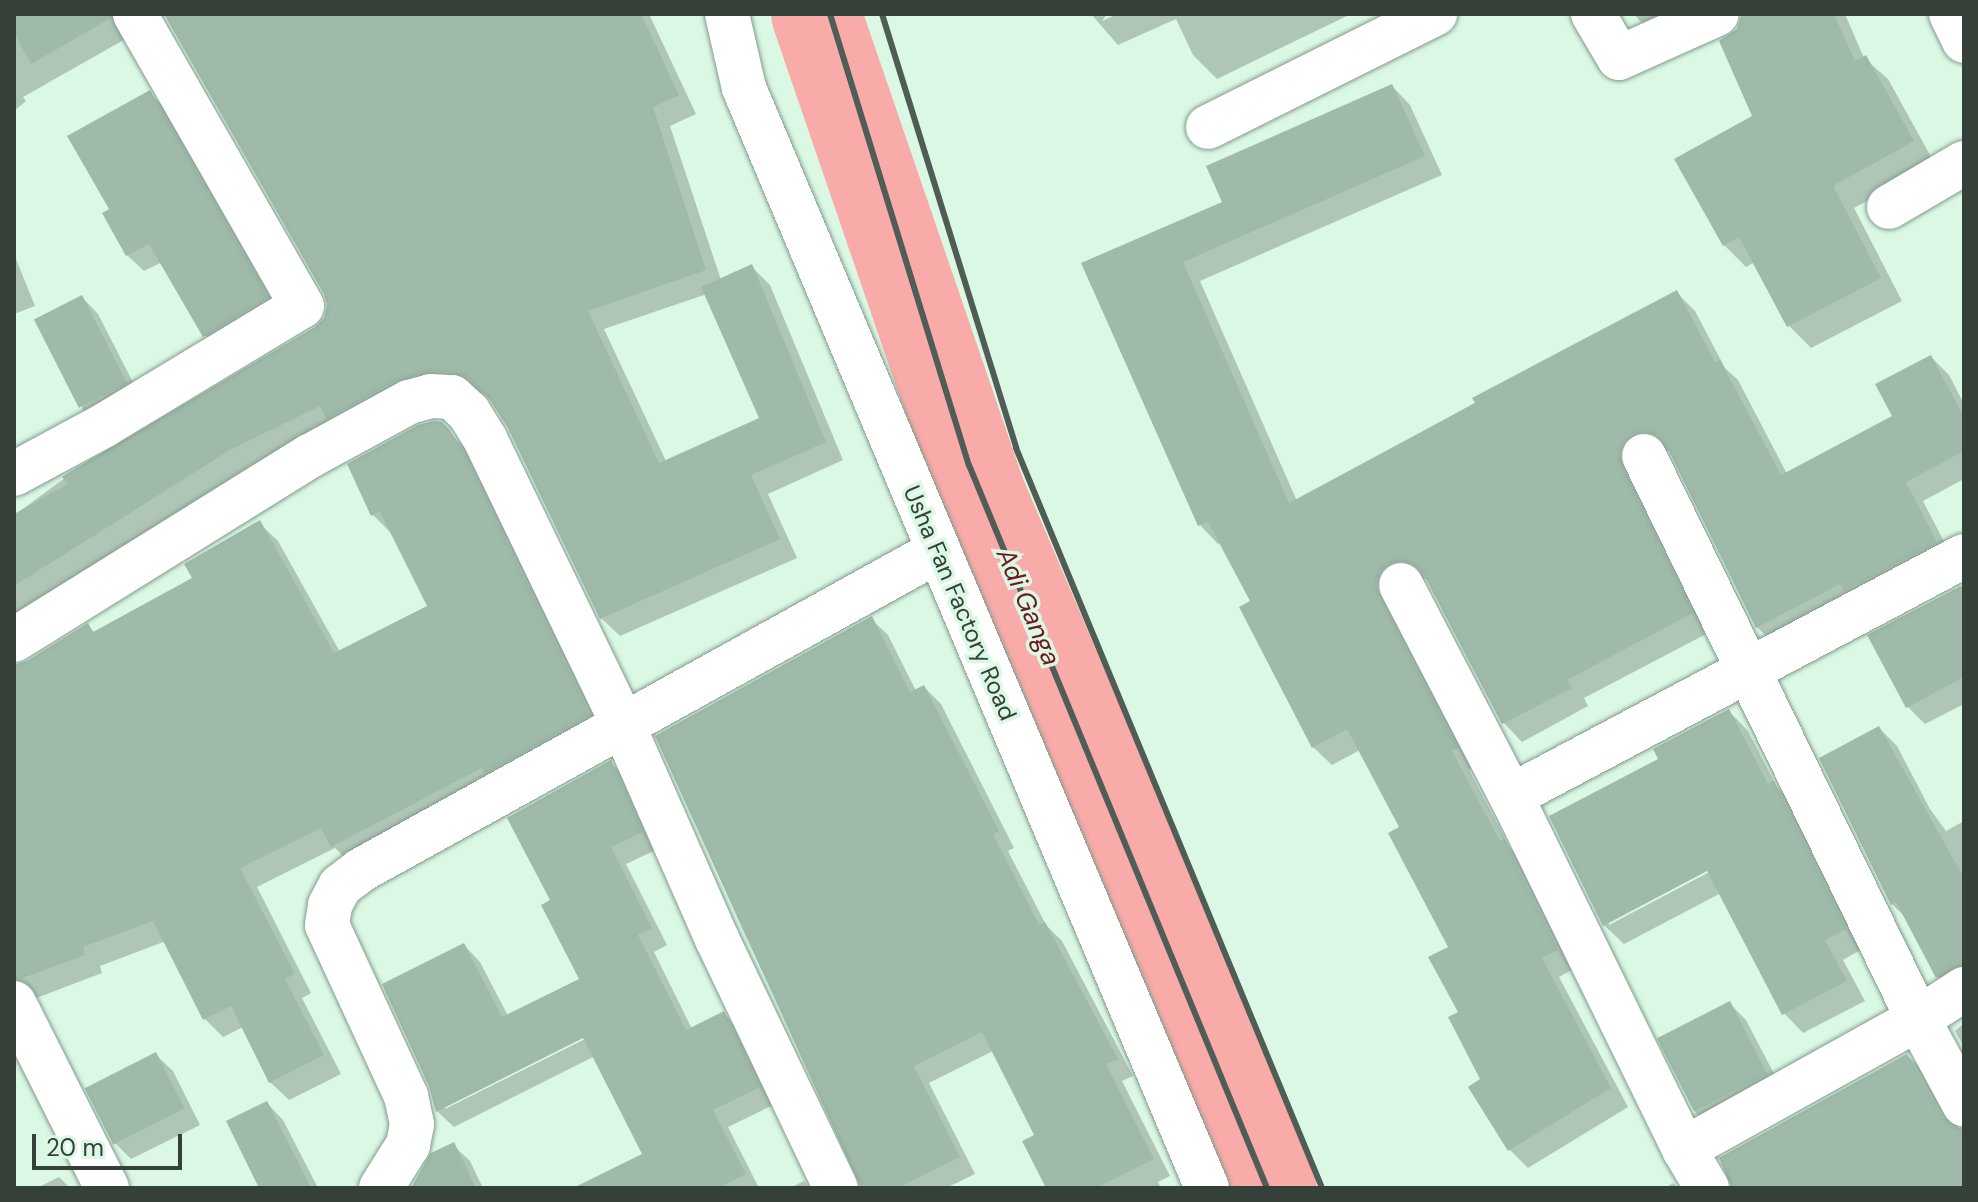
<!DOCTYPE html>
<html>
<head>
<meta charset="utf-8">
<style>
	body { margin:0 }
	#map { position:relative; width:1978px; height:1202px; overflow:hidden; background:#dbf8e5; font-family:"DM Sans",sans-serif }
	div>[style] { position:absolute }
	[style*='--x'] { left:calc(var(--x)*1px); top:calc(var(--y)*1px); width:calc(var(--w)*1px); rotate:calc(var(--a)*1deg) }
	.shadow>* { inset:0; background:#0003 }
	.river>* { height:90px; margin:-45px; padding:0 45px; transform-origin:45px; border-radius:45px; background:#f8aba9 }
	.building>* { inset:0; background:#9fbaa9; transform-origin:0 0 }
	.roads { filter:drop-shadow(0 0 2px #819b8b) drop-shadow(0 0 2px #819b8b) }
	.minor>* { height:44px; margin:-22px; padding:0 22px; transform-origin:22px; border-radius:22px; background:#fff }
	.major>* { height:44px; margin:-22px; padding:0 22px; transform-origin:22px; border-radius:22px; background:#fff }
	.rail>* { height:6px; margin:-3px; padding:0 3px; transform-origin:3px; border-radius:3px; background:#4f5d54 }
	span { translate:-50% -50%; white-space:nowrap; text-align:center; line-height:1.15; -webkit-text-stroke:7px #dbf8e5; paint-order:stroke }
	.street-label { font-size:24px; color:#354039 }
	.water-label { font-size:26px; color:#6f171f; font-style:italic }
	.frame { position:absolute; inset:0; border:16px solid #354039; pointer-events:none }
	.scale { position:absolute; left:32px; top:1134px; width:150px; height:36px; box-sizing:border-box; border:4px solid #354039; border-top:0; padding-left:10px; font-size:24px; line-height:28px; white-space:nowrap; color:#354039; -webkit-text-stroke:6px #dbf8e5; paint-order:stroke }
</style>
</head>
<body>
<div id="map">
	<div class="shadow">
		<div style="clip-path:polygon(14px 14px,138px 14px,129px 37px,23px 97px,26px 101px,14px 111px)"></div>
		<div style="clip-path:polygon(evenodd,166px 14px,649px 14px,696px 114px,670px 126px,721px 280px,752px 267px,770px 285px,843px 460px,768px 494px,797px 558px,620px 636px,601px 618px,509px 427px,489px 396px,473px 390px,335px 425px,249px 467px,14px 615px,14px 511px,16px 514px,69px 475px,316px 329px,326px 318px,329px 305px,326px 293px,166px 14px,707px 294px,762px 419px,666px 461px,604px 329px,707px 294px)"></div>
		<div style="clip-path:polygon(1091px 14px,1107px 14px,1102px 21px,1117px 14px,1351px 14px,1217px 79px,1193px 55px,1176px 19px,1118px 45px)"></div>
		<div style="clip-path:polygon(1634px 14px,1726px 14px,1660px 44px)"></div>
		<div style="clip-path:polygon(1744px 14px,1845px 14px,1864px 58px,1888px 79px,1935px 164px,1854px 208px,1902px 301px,1811px 348px,1789px 326px,1755px 262px,1746px 267px,1724px 245px,1755px 117px,1739px 29px)"></div>
		<div style="clip-path:polygon(1392px 86px,1410px 105px,1442px 175px,1200px 281px,1297px 501px,1676px 292px,1695px 311px,1725px 368px,1738px 380px,1787px 474px,1895px 417px,1931px 357px,1949px 375px,1964px 404px,1964px 479px,1923px 501px,1954px 561px,1775px 645px,1757px 627px,1671px 451px,1653px 451px,1710px 632px,1584px 698px,1588px 706px,1522px 742px,1504px 723px,1429px 580px,1421px 578px,1475px 766px,1469px 770px,1510px 848px,1522px 860px,1575px 968px,1559px 977px,1628px 1107px,1528px 1168px,1510px 1150px,1482px 1080px,1461px 1013px,1451px 948px,1401px 828px,1360px 750px,1332px 765px,1313px 747px,1253px 602px,1221px 542px,1218px 544px,1200px 525px,1084px 264px,1225px 203px)"></div>
		<div style="clip-path:polygon(149px 93px,166px 109px,283px 314px,221px 352px,205px 335px,162px 262px,144px 271px,127px 255px,112px 210px)"></div>
		<div style="clip-path:polygon(14px 254px,35px 306px,14px 314px)"></div>
		<div style="clip-path:polygon(82px 297px,98px 314px,142px 400px,99px 425px,82px 409px)"></div>
		<div style="clip-path:polygon(441px 424px,467px 450px,607px 733px,351px 864px,335px 848px,257px 887px,311px 993px,302px 998px,341px 1074px,289px 1100px,270px 1082px,243px 1027px,223px 1037px,205px 1019px,166px 941px,100px 966px,102px 973px,39px 997px,22px 998px,14px 1005px,14px 667px,27px 663px,88px 626px,95px 633px,194px 578px,259px 523px,278px 541px,340px 652px,430px 607px,391px 533px,373px 515px,350px 465px)"></div>
		<div style="clip-path:polygon(1964px 587px,1964px 704px,1925px 724px,1907px 706px,1870px 636px)"></div>
		<div style="clip-path:polygon(871px 619px,888px 635px,916px 691px,924px 687px,941px 704px,1014px 848px,1008px 851px,1046px 925px,1062px 941px,1133px 1076px,1122px 1081px,1170px 1176px,1158px 1182px,1161px 1188px,1048px 1188px,1037px 1136px,993px 1051px,929px 1083px,975px 1174px,946px 1188px,862px 1188px,860px 1177px,742px 928px,658px 737px)"></div>
		<div style="clip-path:polygon(evenodd,1729px 711px,1748px 731px,1777px 787px,1793px 803px,1864px 948px,1843px 960px,1865px 1001px,1803px 1033px,1784px 1013px,1721px 893px,1624px 944px,1604px 925px,1661px 759px,1729px 711px,1715px 865px,1717px 868px,1609px 925px,1609px 921px,1715px 865px)"></div>
		<div style="clip-path:polygon(1879px 728px,1897px 746px,1930px 809px,1946px 831px,1964px 821px,1964px 990px,1955px 994px,1937px 976px,1908px 920px,1892px 904px)"></div>
		<div style="clip-path:polygon(evenodd,611px 763px,627px 779px,658px 849px,626px 864px,667px 945px,654px 952px,692px 1029px,723px 1013px,740px 1030px,775px 1104px,728px 1127px,759px 1188px,634px 1188px,644px 1155px,595px 1056px,454px 1127px,437px 1111px,464px 945px,480px 962px,508px 1016px,581px 980px,552px 901px,611px 763px,591px 1031px,593px 1035px,445px 1109px,445px 1105px,591px 1031px)"></div>
		<div style="clip-path:polygon(1729px 1003px,1746px 1020px,1783px 1091px,1713px 1130px,1696px 1113px,1660px 1039px)"></div>
		<div style="clip-path:polygon(1964px 1023px,1964px 1047px,1955px 1031px)"></div>
		<div style="clip-path:polygon(156px 1055px,173px 1071px,200px 1125px,131px 1159px,115px 1143px)"></div>
		<div style="clip-path:polygon(1908px 1056px,1926px 1074px,1959px 1129px,1964px 1131px,1964px 1188px,1734px 1188px)"></div>
		<div style="clip-path:polygon(267px 1103px,283px 1120px,318px 1188px,261px 1188px)"></div>
		<div style="clip-path:polygon(453px 1145px,470px 1161px,483px 1188px,413px 1188px)"></div>
		<div style="clip-path:polygon(59px 1177px,70px 1188px,37px 1188px)"></div>
		<div style="clip-path:polygon(804px 1181px,810px 1188px,790px 1188px)"></div>
		<div style="clip-path:polygon(1673px 1183px,1678px 1188px,1665px 1188px)"></div>
	</div>
	<div class="river">
		<div style="--x:816;--y:14;--w:509;--a:71.07"></div>
		<div style="--x:981;--y:495;--w:530;--a:66.87"></div>
		<div style="--x:1189;--y:982;--w:222;--a:68.1"></div>
	</div>
	<div class="building">
		<div style="clip-path:polygon(14px 14px,110px 14px,111px 18px,31px 64px,14px 33px)"></div>
		<div style="clip-path:polygon(164px 14px,641px 14px,679px 95px,653px 107px,706px 270px,588px 311px,659px 463px,759px 418px,701px 287px,752px 264px,826px 442px,751px 475px,780px 539px,600px 619px,508px 428px,490px 400px,468px 378px,453px 372px,432px 371px,397px 380px,326px 419px,320px 406px,230px 450px,14px 586px,14px 514px,68px 484px,62px 477px,68px 473px,315px 327px,324px 318px,327px 305px,324px 294px)"></div>
		<div style="clip-path:polygon(1742px 14px,1834px 14px,1855px 61px,1866px 55px,1914px 141px,1833px 186px,1881px 278px,1787px 327px,1739px 237px,1723px 246px,1674px 159px,1752px 116px,1719px 41px,1737px 29px)"></div>
		<div style="clip-path:polygon(1392px 84px,1425px 156px,1183px 262px,1289px 503px,1475px 403px,1472px 398px,1677px 290px,1715px 362px,1720px 360px,1781px 475px,1892px 416px,1875px 384px,1931px 355px,1964px 417px,1964px 451px,1906px 482px,1937px 542px,1844px 591px,1840px 584px,1756px 628px,1666px 445px,1659px 436px,1647px 431px,1632px 434px,1624px 441px,1619px 453px,1622px 467px,1693px 613px,1567px 680px,1572px 688px,1502px 724px,1423px 573px,1414px 564px,1401px 560px,1389px 563px,1380px 572px,1376px 585px,1379px 597px,1458px 748px,1452px 751px,1500px 841px,1504px 839px,1558px 950px,1542px 958px,1611px 1088px,1508px 1151px,1468px 1087px,1480px 1079px,1448px 1017px,1458px 1012px,1428px 957px,1448px 947px,1388px 833px,1399px 827px,1347px 729px,1312px 748px,1239px 607px,1250px 601px,1208px 522px,1198px 526px,1081px 263px,1222px 202px,1206px 166px)"></div>
		<div style="clip-path:polygon(150px 90px,268px 297px,203px 337px,149px 244px,126px 256px,102px 213px,109px 209px,67px 136px)"></div>
		<div style="left:82px;top:295px;width:99px;height:54px;rotate:63deg"></div>
		<div style="clip-path:polygon(434px 421px,442px 422px,449px 429px,463px 451px,590px 715px,485px 773px,482px 768px,331px 847px,321px 828px,240px 868px,295px 974px,285px 979px,324px 1055px,269px 1083px,231px 1006px,203px 1020px,153px 921px,83px 947px,85px 955px,20px 979px,14px 978px,14px 665px,27px 661px,88px 623px,93px 632px,192px 578px,184px 564px,260px 520px,334px 653px,427px 606px,380px 512px,371px 516px,347px 464px,418px 425px)"></div>
		<div style="clip-path:polygon(1961px 586px,1964px 591px,1964px 677px,1906px 708px,1867px 635px)"></div>
		<div style="clip-path:polygon(872px 616px,910px 692px,924px 685px,999px 831px,993px 834px,1039px 925px,1045px 922px,1118px 1059px,1106px 1064px,1154px 1159px,1096px 1188px,1046px 1188px,1022px 1141px,1034px 1135px,982px 1032px,914px 1066px,960px 1157px,897px 1188px,861px 1188px,655px 736px)"></div>
		<div style="clip-path:polygon(1729px 709px,1768px 784px,1774px 781px,1846px 929px,1825px 940px,1847px 981px,1782px 1015px,1707px 871px,1603px 926px,1549px 816px,1658px 759px,1653px 749px)"></div>
		<div style="clip-path:polygon(1879px 726px,1964px 878px,1964px 964px,1936px 978px,1896px 902px,1891px 905px,1819px 758px)"></div>
		<div style="clip-path:polygon(611px 760px,643px 832px,611px 847px,652px 928px,638px 935px,686px 1030px,724px 1011px,760px 1087px,713px 1110px,746px 1174px,718px 1188px,573px 1188px,642px 1154px,583px 1038px,436px 1112px,429px 1086px,382px 984px,464px 943px,502px 1017px,579px 979px,541px 905px,550px 900px,507px 818px)"></div>
		<div style="left:1730px;top:1001px;width:82px;height:82px;rotate:63deg"></div>
		<div style="left:156px;top:1052px;width:63px;height:80px;rotate:63deg"></div>
		<div style="clip-path:polygon(1907px 1054px,1942px 1117px,1952px 1126px,1964px 1129px,1964px 1188px,1732px 1188px,1719px 1158px)"></div>
		<div style="clip-path:polygon(267px 1101px,311px 1188px,259px 1188px,226px 1121px)"></div>
		<div style="clip-path:polygon(454px 1142px,476px 1188px,411px 1188px,431px 1153px)"></div>
	</div>
	<div class="roads">
		<div class="minor">
			<div style="--x:727;--y:14;--w:76;--a:77.1"></div>
			<div style="--x:744;--y:88;--w:1193;--a:67.17"></div>
			<div style="--x:1593;--y:14;--w:51;--a:59.4"></div>
			<div style="--x:1619;--y:58;--w:107;--a:-24.2"></div>
			<div style="--x:1208;--y:127;--w:254;--a:-26.5"></div>
			<div style="--x:1889;--y:207;--w:87;--a:-30.4"></div>
			<div style="--x:1644;--y:456;--w:626;--a:64.05"></div>
			<div style="--x:1918;--y:1019;--w:97;--a:61.6"></div>
			<div style="--x:14;--y:474;--w:101;--a:-28.3"></div>
			<div style="--x:103;--y:426;--w:232;--a:-31.1"></div>
			<div style="--x:302;--y:306;--w:336;--a:-119.8"></div>
			<div style="--x:1401;--y:585;--w:238;--a:62.5"></div>
			<div style="--x:14;--y:640;--w:349;--a:-31.9"></div>
			<div style="--x:310;--y:456;--w:113;--a:-28.6"></div>
			<div style="--x:409;--y:402;--w:23;--a:-15"></div>
			<div style="--x:431;--y:396;--w:21;--a:3"></div>
			<div style="--x:452;--y:397;--w:23;--a:43"></div>
			<div style="--x:469;--y:413;--w:31;--a:58"></div>
			<div style="--x:485;--y:439;--w:318;--a:64.2"></div>
			<div style="--x:623;--y:725;--w:234;--a:66.3"></div>
			<div style="--x:717;--y:939;--w:276;--a:64.5"></div>
			<div style="--x:14;--y:1003;--w:207;--a:63.3"></div>
			<div style="--x:1684;--y:1149;--w:268;--a:-29.1"></div>
			<div style="--x:1918;--y:1019;--w:55;--a:-33.1"></div>
			<div style="--x:381;--y:1188;--w:51;--a:-57.9"></div>
			<div style="--x:408;--y:1145;--w:21;--a:-79"></div>
			<div style="--x:412;--y:1124;--w:29;--a:-102"></div>
			<div style="--x:406;--y:1096;--w:188;--a:-114.8"></div>
			<div style="--x:327;--y:925;--w:20;--a:-81"></div>
			<div style="--x:330;--y:905;--w:21;--a:-62"></div>
			<div style="--x:340;--y:886;--w:26;--a:-37"></div>
			<div style="--x:361;--y:870;--w:659;--a:-28.94"></div>
			<div style="--x:1707;--y:1188;--w:45;--a:-120.5"></div>
			<div style="--x:1684;--y:1149;--w:393;--a:-116.1"></div>
			<div style="--x:1511;--y:796;--w:513;--a:-27.91"></div>
		</div>
		<div class="major">
			<div style="--x:1951;--y:14;--w:30;--a:64"></div>
		</div>
	</div>
	<div class="rail">
		<div style="--x:830;--y:14;--w:472;--a:72.9"></div>
		<div style="--x:969;--y:465;--w:782;--a:67.6"></div>
		<div style="--x:882;--y:14;--w:454;--a:72.8"></div>
		<div style="--x:1016;--y:448;--w:801;--a:67.53"></div>
	</div>
	<div class="street-label">
		<span style="left:960px;top:603px;rotate:67deg">Usha Fan Factory Road</span>
	</div>
	<div class="water-label">
		<span style="left:1028px;top:607px;rotate:67deg">Adi Ganga</span>
	</div>
	<div class="frame"></div>
	<div class="scale">20 m</div>
</div>
</body>
</html>
